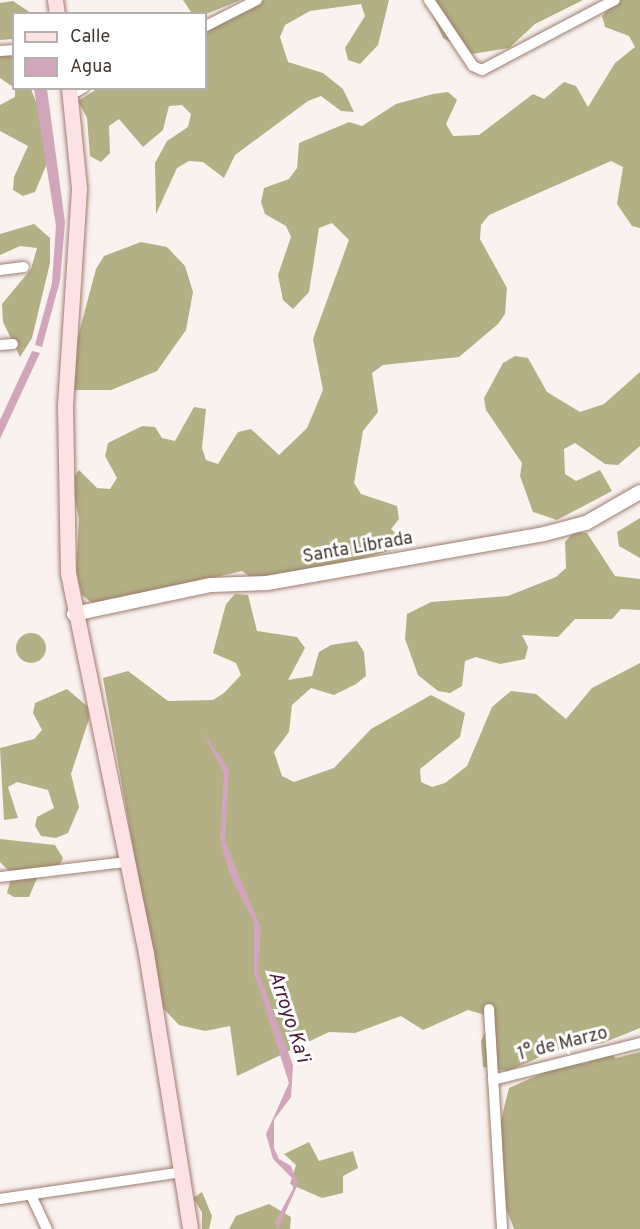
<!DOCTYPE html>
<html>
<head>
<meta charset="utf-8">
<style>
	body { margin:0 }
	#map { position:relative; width:640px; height:1229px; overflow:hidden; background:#faf2ef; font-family:Overpass,sans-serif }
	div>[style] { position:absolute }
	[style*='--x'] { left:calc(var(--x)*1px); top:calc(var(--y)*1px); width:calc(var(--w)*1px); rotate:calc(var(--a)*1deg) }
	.forest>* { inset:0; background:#b3b085 }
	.round { border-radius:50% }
	.water>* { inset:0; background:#d1a6bb }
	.roads { filter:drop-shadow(0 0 2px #9d7c6e) drop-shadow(0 0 2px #9d7c6e) }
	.minor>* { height:10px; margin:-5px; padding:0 5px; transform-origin:5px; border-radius:5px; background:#fff }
	.tertiary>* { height:14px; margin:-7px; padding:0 7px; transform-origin:7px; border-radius:7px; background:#fff }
	.secondary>* { height:15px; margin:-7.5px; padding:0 7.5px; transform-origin:7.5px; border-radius:7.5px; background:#fde2e3 }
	span { translate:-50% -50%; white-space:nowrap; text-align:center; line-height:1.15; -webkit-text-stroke:6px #fff; paint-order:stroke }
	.street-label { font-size:18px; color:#463831 }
	.water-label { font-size:20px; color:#4e1a39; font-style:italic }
	.legend { position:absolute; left:12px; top:12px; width:195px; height:78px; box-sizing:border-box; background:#fff; border:2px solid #b5afad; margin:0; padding:8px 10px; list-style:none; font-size:18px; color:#463831 }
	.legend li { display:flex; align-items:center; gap:12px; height:30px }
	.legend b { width:30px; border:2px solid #b5afad }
</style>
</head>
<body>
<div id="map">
	<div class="forest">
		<div style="clip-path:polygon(183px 0,241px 0,206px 14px,191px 12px)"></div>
		<div style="clip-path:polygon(264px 0,389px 0,378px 45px,360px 64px,348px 60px,345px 48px,365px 16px,361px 4px,310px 11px,285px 25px,280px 37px,288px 62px,323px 73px,343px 89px,354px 112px,341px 111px,321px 96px,308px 101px,235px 155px,224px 178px,203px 162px,189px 161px,177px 168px,156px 214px,155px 163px,167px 141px,188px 127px,191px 114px,182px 105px,169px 106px,163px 130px,143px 147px,119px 119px,109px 126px,110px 153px,101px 162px,90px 156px,87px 118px,78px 101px,97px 89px,206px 88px,206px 32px)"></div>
		<div style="clip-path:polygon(426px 0,583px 0,535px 24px,509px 48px,472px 54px,443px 38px)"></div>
		<div style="clip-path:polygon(617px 0,640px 0,640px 228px,632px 226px,617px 204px,623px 167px,611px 161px,489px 215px,481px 225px,480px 239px,507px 288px,505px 314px,498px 324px,459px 357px,383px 365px,372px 373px,378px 412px,363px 431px,354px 483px,361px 494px,397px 506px,399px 519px,391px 529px,399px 537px,397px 549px,262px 585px,242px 571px,105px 603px,92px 603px,82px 595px,76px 570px,79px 519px,71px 481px,79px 470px,97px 488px,110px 489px,117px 478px,105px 456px,108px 443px,142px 426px,155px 427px,162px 438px,175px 441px,194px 407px,206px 409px,202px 448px,206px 460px,218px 464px,238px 432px,251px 429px,279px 455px,307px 428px,323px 390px,313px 339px,349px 240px,332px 223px,319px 228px,309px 292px,293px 309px,283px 300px,278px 275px,291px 237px,286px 226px,265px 214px,261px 202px,264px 188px,289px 179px,297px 168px,299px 143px,349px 122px,362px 126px,396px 104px,433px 94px,448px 92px,457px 100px,446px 124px,453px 136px,479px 135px,533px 94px,544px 99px,564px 82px,576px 86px,588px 107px,615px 63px,635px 47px,629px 36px,605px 27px,602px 16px)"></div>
		<div style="clip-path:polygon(13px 1px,31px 13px,14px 14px,13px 39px,0 40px,0 3px)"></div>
		<div style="clip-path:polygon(13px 55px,14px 55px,13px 87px,0 78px,0 56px)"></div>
		<div style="clip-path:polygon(15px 89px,31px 89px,43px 119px,48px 161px,35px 192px,23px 196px,13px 190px,14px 177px,28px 146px,0 131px,0 105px,15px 97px)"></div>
		<div style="clip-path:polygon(34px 224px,50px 238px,50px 263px,32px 338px,20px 357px,3px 322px,2px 304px,31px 269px,37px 248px,20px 246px,0 255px,0 234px)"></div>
		<div style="clip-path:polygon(141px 242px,167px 247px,185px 266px,193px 292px,186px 330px,157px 371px,111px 390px,72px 390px,76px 344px,96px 269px,104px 256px)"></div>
		<div style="clip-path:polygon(515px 356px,528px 358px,547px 392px,580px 412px,604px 404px,640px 372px,640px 446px,618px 465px,605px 464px,575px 443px,564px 449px,565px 474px,576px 481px,600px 470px,612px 491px,557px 520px,533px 512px,520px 476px,522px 463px,486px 410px,484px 398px,503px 363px)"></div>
		<div style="clip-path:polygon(640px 518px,640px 558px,619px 546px,617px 532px)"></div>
		<div style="clip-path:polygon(574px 532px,587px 533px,615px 576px,640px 579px,640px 610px,621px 609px,612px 619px,575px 619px,558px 637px,522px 635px,528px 647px,525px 659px,500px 664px,476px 657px,465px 661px,462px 686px,450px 693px,438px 691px,418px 675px,405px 639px,407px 614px,431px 602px,508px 596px,556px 577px,566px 568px,565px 542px)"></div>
		<div style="clip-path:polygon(235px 594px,248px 595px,257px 631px,297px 637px,305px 648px,288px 680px,312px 676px,319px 652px,331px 645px,357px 641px,364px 652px,366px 676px,356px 684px,334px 695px,311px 688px,292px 705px,289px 732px,274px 752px,282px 776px,294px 782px,334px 768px,371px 729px,431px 695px,465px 713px,460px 737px,420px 769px,421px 782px,432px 787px,445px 783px,467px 766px,492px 707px,511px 691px,536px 694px,566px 719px,592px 688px,640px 663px,640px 1028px,603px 1043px,554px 1051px,508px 1071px,483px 1067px,481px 1041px,492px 1017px,468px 1010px,423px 1030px,401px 1016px,355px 1033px,329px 1032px,237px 1076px,230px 1026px,205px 1031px,179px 1025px,161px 1006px,103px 678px,128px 671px,168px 701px,213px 700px,224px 693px,241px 675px,236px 663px,213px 653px,226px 604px)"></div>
		<div class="round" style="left:16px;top:633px;width:30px;height:30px"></div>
		<div style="clip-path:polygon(67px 689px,88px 707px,89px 719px,71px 774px,79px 807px,68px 833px,56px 838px,41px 836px,35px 826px,37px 817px,54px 808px,48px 790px,17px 782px,8px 787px,18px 818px,4px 820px,0 748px,34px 739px,42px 730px,33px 713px,35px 703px)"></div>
		<div style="clip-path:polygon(0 839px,55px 845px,63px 858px,59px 866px,40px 871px,29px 897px,14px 897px,7px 893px,12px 874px,0 862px)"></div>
		<div style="clip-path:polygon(606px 1051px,616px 1058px,640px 1052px,640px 1229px,514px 1229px,497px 1183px,500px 1124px,509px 1088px,563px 1064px,587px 1063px)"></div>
		<div style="clip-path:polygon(309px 1142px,319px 1161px,353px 1151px,358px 1168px,343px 1176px,343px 1193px,322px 1198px,290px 1184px,296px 1165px,284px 1154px)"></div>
		<div style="clip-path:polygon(202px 1192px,212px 1216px,209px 1229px,202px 1229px,202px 1212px,193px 1198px)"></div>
		<div style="clip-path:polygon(269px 1204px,291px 1217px,290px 1229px,229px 1229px,236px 1216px)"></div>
	</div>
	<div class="water">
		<div style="clip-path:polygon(34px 89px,47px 89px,65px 222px,60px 281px,42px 347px,35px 345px,52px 283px,56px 226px)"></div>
		<div style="clip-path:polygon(32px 351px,40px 353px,0 439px,0 420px)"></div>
		<div style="clip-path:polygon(203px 733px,229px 769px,225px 841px,261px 928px,258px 971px,293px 1065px,291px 1097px,274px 1120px,274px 1148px,279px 1159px,291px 1166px,298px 1184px,278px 1229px,275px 1222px,293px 1189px,292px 1178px,273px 1159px,266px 1134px,289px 1083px,254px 973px,254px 923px,230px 875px,220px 839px,224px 773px)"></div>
	</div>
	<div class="roads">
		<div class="minor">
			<div style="--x:429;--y:0;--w:79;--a:56.3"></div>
			<div style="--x:473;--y:66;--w:10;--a:24"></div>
			<div style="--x:482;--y:70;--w:150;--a:-27.8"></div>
			<div style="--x:206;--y:26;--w:57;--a:-27"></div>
			<div style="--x:0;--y:51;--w:14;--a:-4"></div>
			<div style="--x:70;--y:95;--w:15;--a:-28"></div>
			<div style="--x:0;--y:270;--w:24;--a:-7"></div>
			<div style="--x:0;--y:345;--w:13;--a:-4"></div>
			<div style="--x:0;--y:877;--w:127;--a:-6.8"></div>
			<div style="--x:489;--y:1009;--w:220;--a:86.6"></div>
			<div style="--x:493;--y:1080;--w:152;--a:-14.1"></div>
			<div style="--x:31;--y:1195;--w:38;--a:65"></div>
			<div style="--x:0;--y:1199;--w:184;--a:-8.4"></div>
		</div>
		<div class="tertiary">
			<div style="--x:74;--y:614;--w:140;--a:-12"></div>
			<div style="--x:211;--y:585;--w:56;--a:-2"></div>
			<div style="--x:267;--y:583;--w:281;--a:-10"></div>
			<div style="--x:544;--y:534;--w:43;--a:-14.7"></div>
			<div style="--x:586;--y:523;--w:62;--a:-29.9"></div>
		</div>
		<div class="secondary">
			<div style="--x:55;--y:0;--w:14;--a:82"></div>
			<div style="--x:69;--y:88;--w:101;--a:84.3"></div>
			<div style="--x:79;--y:189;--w:216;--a:93.7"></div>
			<div style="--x:65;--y:405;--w:168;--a:89"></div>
			<div style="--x:68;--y:573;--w:388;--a:78.4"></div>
			<div style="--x:146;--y:953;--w:279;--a:80.9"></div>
		</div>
	</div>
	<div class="street-label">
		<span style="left:358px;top:549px;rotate:-10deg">Santa Librada</span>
		<span style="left:563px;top:1045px;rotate:-14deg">1° de Marzo</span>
	</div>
	<div class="water-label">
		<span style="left:288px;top:1017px;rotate:72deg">Arroyo Ka'i</span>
	</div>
	<ul class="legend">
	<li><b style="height:8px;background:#fde2e3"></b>Calle</li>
	<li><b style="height:16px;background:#d1a6bb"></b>Agua</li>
	</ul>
</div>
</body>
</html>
